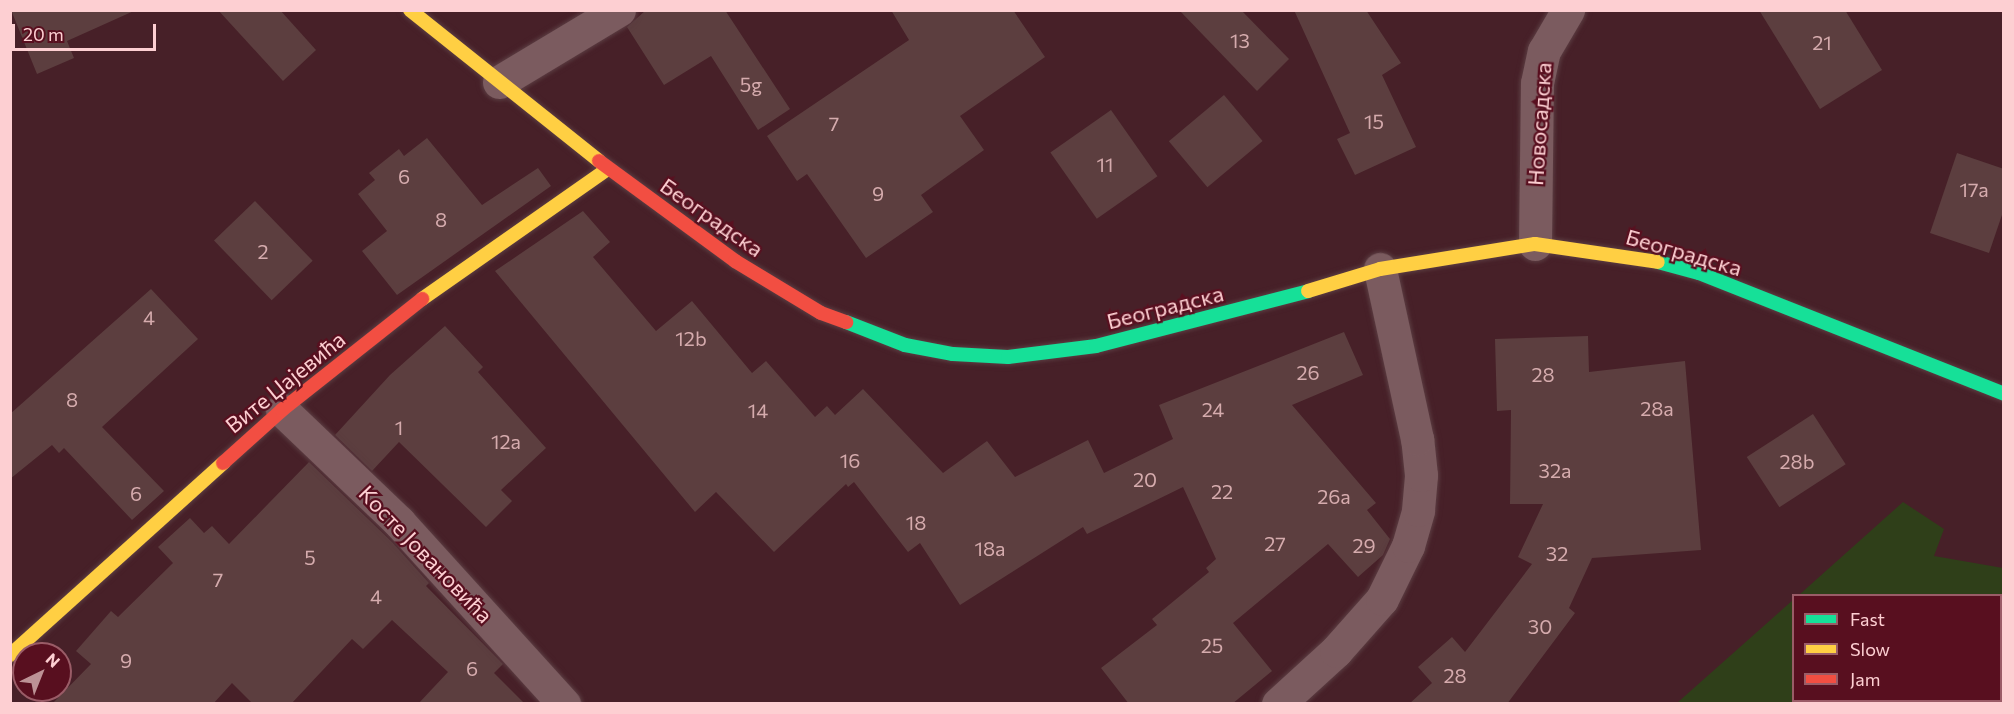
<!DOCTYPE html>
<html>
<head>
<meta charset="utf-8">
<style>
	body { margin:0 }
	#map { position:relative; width:2014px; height:714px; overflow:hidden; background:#472028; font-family:Commissioner,sans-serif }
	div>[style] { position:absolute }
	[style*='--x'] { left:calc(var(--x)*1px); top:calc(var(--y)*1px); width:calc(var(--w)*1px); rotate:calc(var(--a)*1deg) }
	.green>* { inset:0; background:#2f3f19 }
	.building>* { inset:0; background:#5c3e3f; transform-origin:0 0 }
	.roads { filter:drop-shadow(0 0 2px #5b3d42) drop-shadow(0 0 2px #5b3d42) }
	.street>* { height:33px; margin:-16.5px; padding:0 16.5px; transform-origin:16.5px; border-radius:16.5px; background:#7b5b5f }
	.fast>* { height:14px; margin:-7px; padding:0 7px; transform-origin:7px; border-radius:7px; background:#16e098 }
	.slow>* { height:14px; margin:-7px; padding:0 7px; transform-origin:7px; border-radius:7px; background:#ffcf43 }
	.jam>* { height:14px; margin:-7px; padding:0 7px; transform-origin:7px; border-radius:7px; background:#f24e42 }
	span { translate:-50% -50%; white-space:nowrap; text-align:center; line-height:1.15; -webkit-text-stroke:4.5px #580f1f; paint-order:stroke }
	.number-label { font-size:20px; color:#d5abad }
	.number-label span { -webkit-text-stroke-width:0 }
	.street-label { font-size:22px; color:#fdcfd2 }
	.frame { position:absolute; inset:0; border:12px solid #fdcfd2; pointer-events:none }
	.legend { position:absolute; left:1792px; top:594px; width:210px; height:108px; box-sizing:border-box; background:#580f1f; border:2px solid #9a5c67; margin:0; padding:8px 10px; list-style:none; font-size:18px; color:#fdcfd2 }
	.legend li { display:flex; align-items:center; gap:12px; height:30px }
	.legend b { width:30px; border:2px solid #9a5c67 }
	.north { position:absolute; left:12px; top:642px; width:60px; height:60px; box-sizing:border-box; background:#580f1f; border:2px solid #9a5c67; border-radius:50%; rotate:43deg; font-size:16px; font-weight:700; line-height:24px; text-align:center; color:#fdcfd2 }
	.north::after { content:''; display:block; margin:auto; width:21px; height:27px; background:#bd9296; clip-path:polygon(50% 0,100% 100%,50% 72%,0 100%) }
	.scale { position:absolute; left:12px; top:24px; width:144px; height:27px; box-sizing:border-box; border:3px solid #fdcfd2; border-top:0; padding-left:8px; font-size:18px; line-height:21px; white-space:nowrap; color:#fdcfd2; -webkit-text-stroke:4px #580f1f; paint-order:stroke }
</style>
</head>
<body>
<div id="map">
	<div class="green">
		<div style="clip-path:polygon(1903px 502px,1944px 529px,1934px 556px,2003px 568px,2003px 703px,1677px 703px,1793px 600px,1794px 700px,2000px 700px,2000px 596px,1799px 595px)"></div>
	</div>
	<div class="building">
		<div style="clip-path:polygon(11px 10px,136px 10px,67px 41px,74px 58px,37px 74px)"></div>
		<div style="clip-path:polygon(218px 10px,280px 10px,316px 50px,283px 81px)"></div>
		<div style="clip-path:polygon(646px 10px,725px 10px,790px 109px,758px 130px,711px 56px,664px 85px,627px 27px)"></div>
		<div style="clip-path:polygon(891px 10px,1013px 10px,1045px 57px,960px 116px,984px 150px,921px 195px,933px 212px,866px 258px,807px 174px,797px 181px,767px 136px,909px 40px)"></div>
		<div style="clip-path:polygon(1179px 10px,1242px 11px,1289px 59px,1257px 91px)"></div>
		<div style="clip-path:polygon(1294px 10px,1366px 10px,1401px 63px,1382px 75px,1416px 147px,1355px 175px,1337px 139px,1350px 133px)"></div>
		<div style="clip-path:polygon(1759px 10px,1845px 10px,1882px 70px,1820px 109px)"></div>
		<div style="left:1224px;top:95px;width:60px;height:72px;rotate:50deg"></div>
		<div style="left:1111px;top:110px;width:81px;height:74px;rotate:55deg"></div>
		<div style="clip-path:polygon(427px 138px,482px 205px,538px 168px,551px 186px,397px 295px,362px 251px,387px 231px,358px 194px,375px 180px,369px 173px,399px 149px,404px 156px)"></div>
		<div style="clip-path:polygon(1957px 153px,2004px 169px,2004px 209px,1989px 253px,1930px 233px)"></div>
		<div style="left:255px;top:201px;width:83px;height:57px;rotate:46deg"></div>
		<div style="clip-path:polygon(583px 211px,610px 242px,593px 257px,656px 331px,692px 301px,752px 373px,766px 361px,815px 417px,827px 406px,835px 415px,863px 389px,943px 473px,987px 441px,1015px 477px,1088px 440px,1104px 473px,1173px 439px,1159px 405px,1344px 332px,1363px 375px,1292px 405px,1376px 503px,1367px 510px,1390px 539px,1383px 555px,1358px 577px,1328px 544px,1233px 623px,1272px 671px,1232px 704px,1129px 704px,1101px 668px,1157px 625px,1152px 619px,1209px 572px,1206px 568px,1216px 559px,1183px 487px,1087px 534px,1083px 527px,960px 605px,920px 543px,908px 552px,854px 482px,848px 487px,846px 484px,774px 552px,716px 492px,695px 512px,495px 271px)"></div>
		<div style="clip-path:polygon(151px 289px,198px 339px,102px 427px,164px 491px,132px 520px,64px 448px,59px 453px,52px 445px,10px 479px,10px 414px)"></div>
		<div style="clip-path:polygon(445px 326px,483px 367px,478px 372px,546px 448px,501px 490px,512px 501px,486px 527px,399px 442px,372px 471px,335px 435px,390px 375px)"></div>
		<div style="clip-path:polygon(1588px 336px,1589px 372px,1685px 361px,1701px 550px,1592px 558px,1569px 608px,1575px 613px,1507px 704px,1409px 704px,1432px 683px,1418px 667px,1452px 637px,1465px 652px,1532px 564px,1518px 557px,1543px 504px,1510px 504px,1511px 410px,1497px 411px,1495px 339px)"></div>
		<div style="left:1813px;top:414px;width:60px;height:79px;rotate:57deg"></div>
		<div style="clip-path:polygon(309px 462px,392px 542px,429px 583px,426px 586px,503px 664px,494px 673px,525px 704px,418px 704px,448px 672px,392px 620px,363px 649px,352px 639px,291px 704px,253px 704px,232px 683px,213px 704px,52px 704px,91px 664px,76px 651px,111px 611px,118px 617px,173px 563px,158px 547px,190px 518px,204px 533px,212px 526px,229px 544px)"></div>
	</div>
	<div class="roads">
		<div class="street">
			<div style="--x:499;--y:82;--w:140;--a:-31"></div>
			<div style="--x:1535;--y:244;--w:161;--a:-89.3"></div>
			<div style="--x:1537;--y:83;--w:33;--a:-78"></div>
			<div style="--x:1544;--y:51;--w:48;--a:-59.7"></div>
			<div style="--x:282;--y:410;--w:162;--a:43.7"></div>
			<div style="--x:399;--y:522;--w:246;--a:47.8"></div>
			<div style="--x:1278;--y:704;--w:79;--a:-42.4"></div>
			<div style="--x:1336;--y:651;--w:69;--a:-48.5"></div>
			<div style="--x:1382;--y:599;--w:59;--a:-63.9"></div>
			<div style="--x:1408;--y:546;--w:37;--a:-74"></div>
			<div style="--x:1418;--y:510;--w:35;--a:-85"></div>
			<div style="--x:1421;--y:475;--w:36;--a:-96"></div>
			<div style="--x:1417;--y:439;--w:174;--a:-102.3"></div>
		</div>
		<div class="fast">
			<div style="--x:1658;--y:262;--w:42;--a:15"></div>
			<div style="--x:1699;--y:273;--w:328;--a:21.6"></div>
			<div style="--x:846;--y:322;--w:63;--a:21.3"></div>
			<div style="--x:905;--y:345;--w:49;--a:10.6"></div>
			<div style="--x:953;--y:354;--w:55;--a:3.1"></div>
			<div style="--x:1008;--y:357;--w:89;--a:-7.1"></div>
			<div style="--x:1096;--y:346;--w:219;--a:-14.5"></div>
		</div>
		<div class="slow">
			<div style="--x:410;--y:10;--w:242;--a:38.6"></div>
			<div style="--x:1308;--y:291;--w:75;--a:-17"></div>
			<div style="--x:1380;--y:269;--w:157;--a:-9.2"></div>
			<div style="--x:1535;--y:244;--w:124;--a:8.3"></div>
			<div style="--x:422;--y:299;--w:227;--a:-35"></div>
			<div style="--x:10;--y:655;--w:287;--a:-42"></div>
		</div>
		<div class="jam">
			<div style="--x:599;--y:161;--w:169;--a:36.3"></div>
			<div style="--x:735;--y:261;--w:100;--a:31.2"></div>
			<div style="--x:821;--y:313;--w:27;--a:20"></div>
			<div style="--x:223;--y:463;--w:79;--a:-41.9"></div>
			<div style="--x:282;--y:410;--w:179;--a:-38.4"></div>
		</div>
	</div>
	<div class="number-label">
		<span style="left:1240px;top:40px">13</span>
		<span style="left:1822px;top:42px">21</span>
		<span style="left:751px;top:84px">5g</span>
		<span style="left:1374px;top:121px">15</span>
		<span style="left:834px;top:123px">7</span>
		<span style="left:1105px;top:164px">11</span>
		<span style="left:404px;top:176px">6</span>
		<span style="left:1974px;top:189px">17a</span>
		<span style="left:878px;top:193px">9</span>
		<span style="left:441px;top:219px">8</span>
		<span style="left:263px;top:251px">2</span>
		<span style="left:149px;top:317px">4</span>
		<span style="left:691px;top:338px">12b</span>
		<span style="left:1308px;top:372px">26</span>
		<span style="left:1543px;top:374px">28</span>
		<span style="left:72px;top:399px">8</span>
		<span style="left:1657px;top:408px">28a</span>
		<span style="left:1213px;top:409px">24</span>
		<span style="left:758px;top:410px">14</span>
		<span style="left:399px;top:427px">1</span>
		<span style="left:506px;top:441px">12a</span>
		<span style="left:850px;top:460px">16</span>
		<span style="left:1797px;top:461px">28b</span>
		<span style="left:1555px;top:470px">32a</span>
		<span style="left:1145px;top:479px">20</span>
		<span style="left:1222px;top:491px">22</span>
		<span style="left:136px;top:493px">6</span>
		<span style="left:1334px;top:496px">26a</span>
		<span style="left:916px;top:522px">18</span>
		<span style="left:1275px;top:543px">27</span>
		<span style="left:1364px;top:545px">29</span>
		<span style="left:990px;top:548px">18a</span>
		<span style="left:1557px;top:553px">32</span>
		<span style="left:310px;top:557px">5</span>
		<span style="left:218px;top:579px">7</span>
		<span style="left:376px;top:596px">4</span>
		<span style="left:1540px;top:626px">30</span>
		<span style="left:1212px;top:645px">25</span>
		<span style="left:126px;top:660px">9</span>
		<span style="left:472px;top:668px">6</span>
		<span style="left:1455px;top:675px">28</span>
	</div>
	<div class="street-label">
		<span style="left:1539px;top:124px;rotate:-86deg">Новосадска</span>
		<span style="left:712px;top:217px;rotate:35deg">Београдска</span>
		<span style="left:1684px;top:252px;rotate:16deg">Београдска</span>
		<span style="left:1165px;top:307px;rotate:-14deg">Београдска</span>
		<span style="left:285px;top:382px;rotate:-39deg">Вите Џајевића</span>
		<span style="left:426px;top:554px;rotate:46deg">Косте Јовановића</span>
	</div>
	<div class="frame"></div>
	<ul class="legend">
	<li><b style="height:8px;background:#16e098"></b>Fast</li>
	<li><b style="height:8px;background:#ffcf43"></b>Slow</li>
	<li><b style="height:8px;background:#f24e42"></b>Jam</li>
	</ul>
	<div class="north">N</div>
	<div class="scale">20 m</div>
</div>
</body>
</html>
